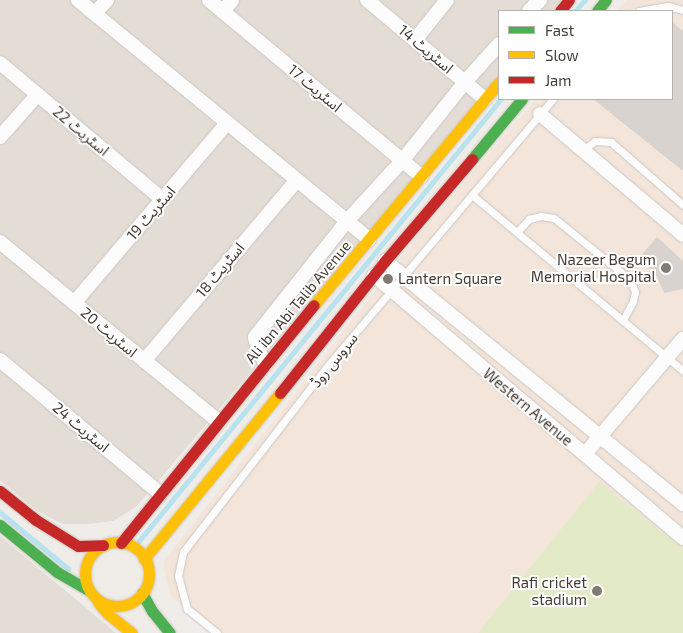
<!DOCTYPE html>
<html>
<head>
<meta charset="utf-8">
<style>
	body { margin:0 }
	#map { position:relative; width:683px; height:633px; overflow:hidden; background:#f0ece8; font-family:"Exo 2","Noto Sans Arabic",sans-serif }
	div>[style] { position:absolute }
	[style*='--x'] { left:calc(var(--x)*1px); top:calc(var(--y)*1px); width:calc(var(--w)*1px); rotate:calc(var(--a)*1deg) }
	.residential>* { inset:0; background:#e4ddd5 }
	.commercial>* { inset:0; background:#f3e5da }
	.green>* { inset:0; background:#e2eac7 }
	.stream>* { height:4.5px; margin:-2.25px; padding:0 2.25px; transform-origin:2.25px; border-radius:2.25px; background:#b7e2ef }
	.building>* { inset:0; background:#d8d3cf }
	.roads { filter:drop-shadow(0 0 1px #ccc8c4) drop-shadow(0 0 1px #ccc8c4) }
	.lane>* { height:7px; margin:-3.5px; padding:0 3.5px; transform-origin:3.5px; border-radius:3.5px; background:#fdfcfc }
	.street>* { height:14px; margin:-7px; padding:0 7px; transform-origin:7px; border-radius:7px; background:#fdfcfc }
	.fast>* { height:11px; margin:-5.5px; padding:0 5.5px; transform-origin:5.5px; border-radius:5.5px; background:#4caf50 }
	.slow>* { height:11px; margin:-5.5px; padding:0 5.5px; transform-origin:5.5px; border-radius:5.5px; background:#ffc107 }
	.slow>.ring { margin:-5.5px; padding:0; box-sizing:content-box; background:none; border:11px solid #ffc107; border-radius:50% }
	.jam>* { height:11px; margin:-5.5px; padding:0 5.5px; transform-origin:5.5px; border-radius:5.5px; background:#c62828 }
	.dots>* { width:14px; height:14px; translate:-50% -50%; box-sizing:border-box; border:2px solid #fff; border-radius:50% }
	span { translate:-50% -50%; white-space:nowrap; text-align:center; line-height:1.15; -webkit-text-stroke:4px #fff; paint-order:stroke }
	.street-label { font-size:15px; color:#453c34 }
	.poi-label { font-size:15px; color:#453c34 }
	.right { translate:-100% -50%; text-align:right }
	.left { translate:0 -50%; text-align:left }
	.legend { position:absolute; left:498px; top:10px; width:175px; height:90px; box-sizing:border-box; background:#fff; border:1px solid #b5b1ae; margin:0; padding:6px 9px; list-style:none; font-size:15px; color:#453c34 }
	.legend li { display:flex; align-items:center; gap:10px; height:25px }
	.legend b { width:25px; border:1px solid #b5b1ae }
</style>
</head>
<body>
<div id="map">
	<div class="residential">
		<div style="clip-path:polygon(0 0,566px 0,556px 11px,499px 11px,499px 79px,136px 507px,113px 521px,89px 524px,63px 524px,37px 511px,0 480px)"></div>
		<div style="clip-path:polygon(0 536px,116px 633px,0 633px)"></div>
	</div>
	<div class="commercial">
		<div style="clip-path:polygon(628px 0,683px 0,683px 633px,214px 633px,170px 595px,163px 562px,420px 233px,536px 99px,672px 99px,672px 11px,616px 11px)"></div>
	</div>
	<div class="green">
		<div style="clip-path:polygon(599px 482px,683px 549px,683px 633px,478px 633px)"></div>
	</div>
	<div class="stream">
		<div style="--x:575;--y:11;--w:15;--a:-48"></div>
		<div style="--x:0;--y:512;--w:89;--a:39.6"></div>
		<div style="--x:139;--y:541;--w:571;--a:-50.68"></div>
	</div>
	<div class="building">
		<div style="clip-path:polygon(672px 22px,683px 31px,683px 171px,593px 99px,672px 99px)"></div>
		<div style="clip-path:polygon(657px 237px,683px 261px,683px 289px,664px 293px,656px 275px,639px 258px)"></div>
	</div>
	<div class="roads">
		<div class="lane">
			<div style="--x:639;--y:11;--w:29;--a:-10"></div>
			<div style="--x:668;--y:6;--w:16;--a:15"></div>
			<div style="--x:583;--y:150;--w:15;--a:-37"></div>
			<div style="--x:595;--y:141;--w:16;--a:4"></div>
			<div style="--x:611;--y:142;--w:96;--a:41.2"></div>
			<div style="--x:472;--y:195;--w:275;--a:39.8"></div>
			<div style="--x:517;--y:232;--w:18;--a:-47"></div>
			<div style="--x:529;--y:219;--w:12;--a:-14"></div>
			<div style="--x:541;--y:216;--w:13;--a:9"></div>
			<div style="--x:554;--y:218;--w:81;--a:39"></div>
			<div style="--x:617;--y:269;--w:17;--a:40"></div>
			<div style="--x:630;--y:280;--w:13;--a:67"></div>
			<div style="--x:635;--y:292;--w:9;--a:103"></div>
			<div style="--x:633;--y:301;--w:21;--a:118"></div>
			<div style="--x:217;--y:633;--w:38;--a:-141"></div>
			<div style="--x:187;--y:609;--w:34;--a:-105"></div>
			<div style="--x:178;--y:576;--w:25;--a:-78"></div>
			<div style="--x:183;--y:552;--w:238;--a:-52.2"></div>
			<div style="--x:329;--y:364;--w:347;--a:-49.8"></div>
		</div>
		<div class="street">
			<div style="--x:78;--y:0;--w:377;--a:39.4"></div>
			<div style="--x:209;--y:0;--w:276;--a:39.7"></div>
			<div style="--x:367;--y:0;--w:154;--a:40"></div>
			<div style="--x:529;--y:11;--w:16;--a:-45"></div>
			<div style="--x:223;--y:12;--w:15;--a:-53"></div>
			<div style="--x:95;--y:13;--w:18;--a:-47"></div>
			<div style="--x:415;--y:40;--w:51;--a:-51.3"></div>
			<div style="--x:0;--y:63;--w:212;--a:40"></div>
			<div style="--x:540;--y:114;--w:187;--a:40.2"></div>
			<div style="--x:0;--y:137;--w:57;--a:-48.5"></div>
			<div style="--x:0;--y:242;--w:282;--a:39.4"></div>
			<div style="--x:385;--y:261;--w:385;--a:39.2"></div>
			<div style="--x:374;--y:275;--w:406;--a:40.4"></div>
			<div style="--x:74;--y:303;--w:236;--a:-49.6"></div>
			<div style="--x:0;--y:360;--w:209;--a:39.8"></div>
			<div style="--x:144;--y:361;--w:237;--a:-49.8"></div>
			<div style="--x:266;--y:364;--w:16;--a:-120"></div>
			<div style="--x:258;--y:350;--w:13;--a:-103"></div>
			<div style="--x:255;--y:337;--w:148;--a:-51.6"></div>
			<div style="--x:347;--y:221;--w:81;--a:-47.5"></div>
			<div style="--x:402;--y:161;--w:101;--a:-51.4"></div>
			<div style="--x:465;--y:82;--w:51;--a:-48.2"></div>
			<div style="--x:585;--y:454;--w:151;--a:-49.6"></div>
		</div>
		<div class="fast">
			<div style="--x:597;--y:11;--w:14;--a:-51"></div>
			<div style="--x:472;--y:159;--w:78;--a:-50.2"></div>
			<div style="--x:0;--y:525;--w:74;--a:39.5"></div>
			<div style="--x:57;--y:572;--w:36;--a:30"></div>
			<div style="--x:142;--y:593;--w:21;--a:61"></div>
			<div style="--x:152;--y:611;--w:28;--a:51"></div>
		</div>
		<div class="slow">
			<div style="--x:314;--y:305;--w:290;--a:-50.3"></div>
			<div class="ring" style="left:85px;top:542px;width:53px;height:53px"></div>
			<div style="--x:144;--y:559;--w:215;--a:-50.7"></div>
			<div style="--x:98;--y:602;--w:14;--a:51"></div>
			<div style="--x:107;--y:613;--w:32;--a:39"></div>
		</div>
		<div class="jam">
			<div style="--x:560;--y:11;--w:14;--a:-51"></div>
			<div style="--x:280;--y:393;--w:169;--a:-51.5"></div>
			<div style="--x:385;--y:261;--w:134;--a:-49.5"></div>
			<div style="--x:0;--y:491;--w:46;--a:38.9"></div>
			<div style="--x:36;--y:520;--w:49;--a:31.8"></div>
			<div style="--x:78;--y:546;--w:25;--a:-2"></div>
			<div style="--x:121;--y:543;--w:306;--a:-51"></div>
		</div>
	</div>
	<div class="dots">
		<div style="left:666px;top:268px;background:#817a73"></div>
		<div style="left:388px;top:279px;background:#817a73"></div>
		<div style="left:597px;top:591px;background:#817a73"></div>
	</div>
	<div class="street-label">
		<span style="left:426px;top:49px;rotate:40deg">اسٹریٹ 14</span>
		<span style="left:315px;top:88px;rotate:40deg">اسٹریٹ 17</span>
		<span style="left:81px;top:131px;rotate:40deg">اسٹریٹ 22</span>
		<span style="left:151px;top:213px;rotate:-49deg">اسٹریٹ 19</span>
		<span style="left:220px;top:270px;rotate:-50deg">اسٹریٹ 18</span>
		<span style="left:298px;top:302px;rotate:-50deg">Ali ibn Abi Talib Avenue</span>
		<span style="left:109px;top:332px;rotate:40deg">اسٹریٹ 20</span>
		<span style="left:334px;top:360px;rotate:-51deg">سروس روڈ</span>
		<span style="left:528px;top:407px;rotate:40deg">Western Avenue</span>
		<span style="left:81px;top:427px;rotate:40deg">اسٹریٹ 24</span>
	</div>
	<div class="poi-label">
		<span class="right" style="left:656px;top:268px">Nazeer Begum<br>Memorial Hospital</span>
		<span class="left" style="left:398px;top:279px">Lantern Square</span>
		<span class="right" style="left:587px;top:591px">Rafi cricket<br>stadium</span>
	</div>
	<ul class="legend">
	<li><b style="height:6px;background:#4caf50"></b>Fast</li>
	<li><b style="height:6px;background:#ffc107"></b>Slow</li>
	<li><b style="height:6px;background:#c62828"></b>Jam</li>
	</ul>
</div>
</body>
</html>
